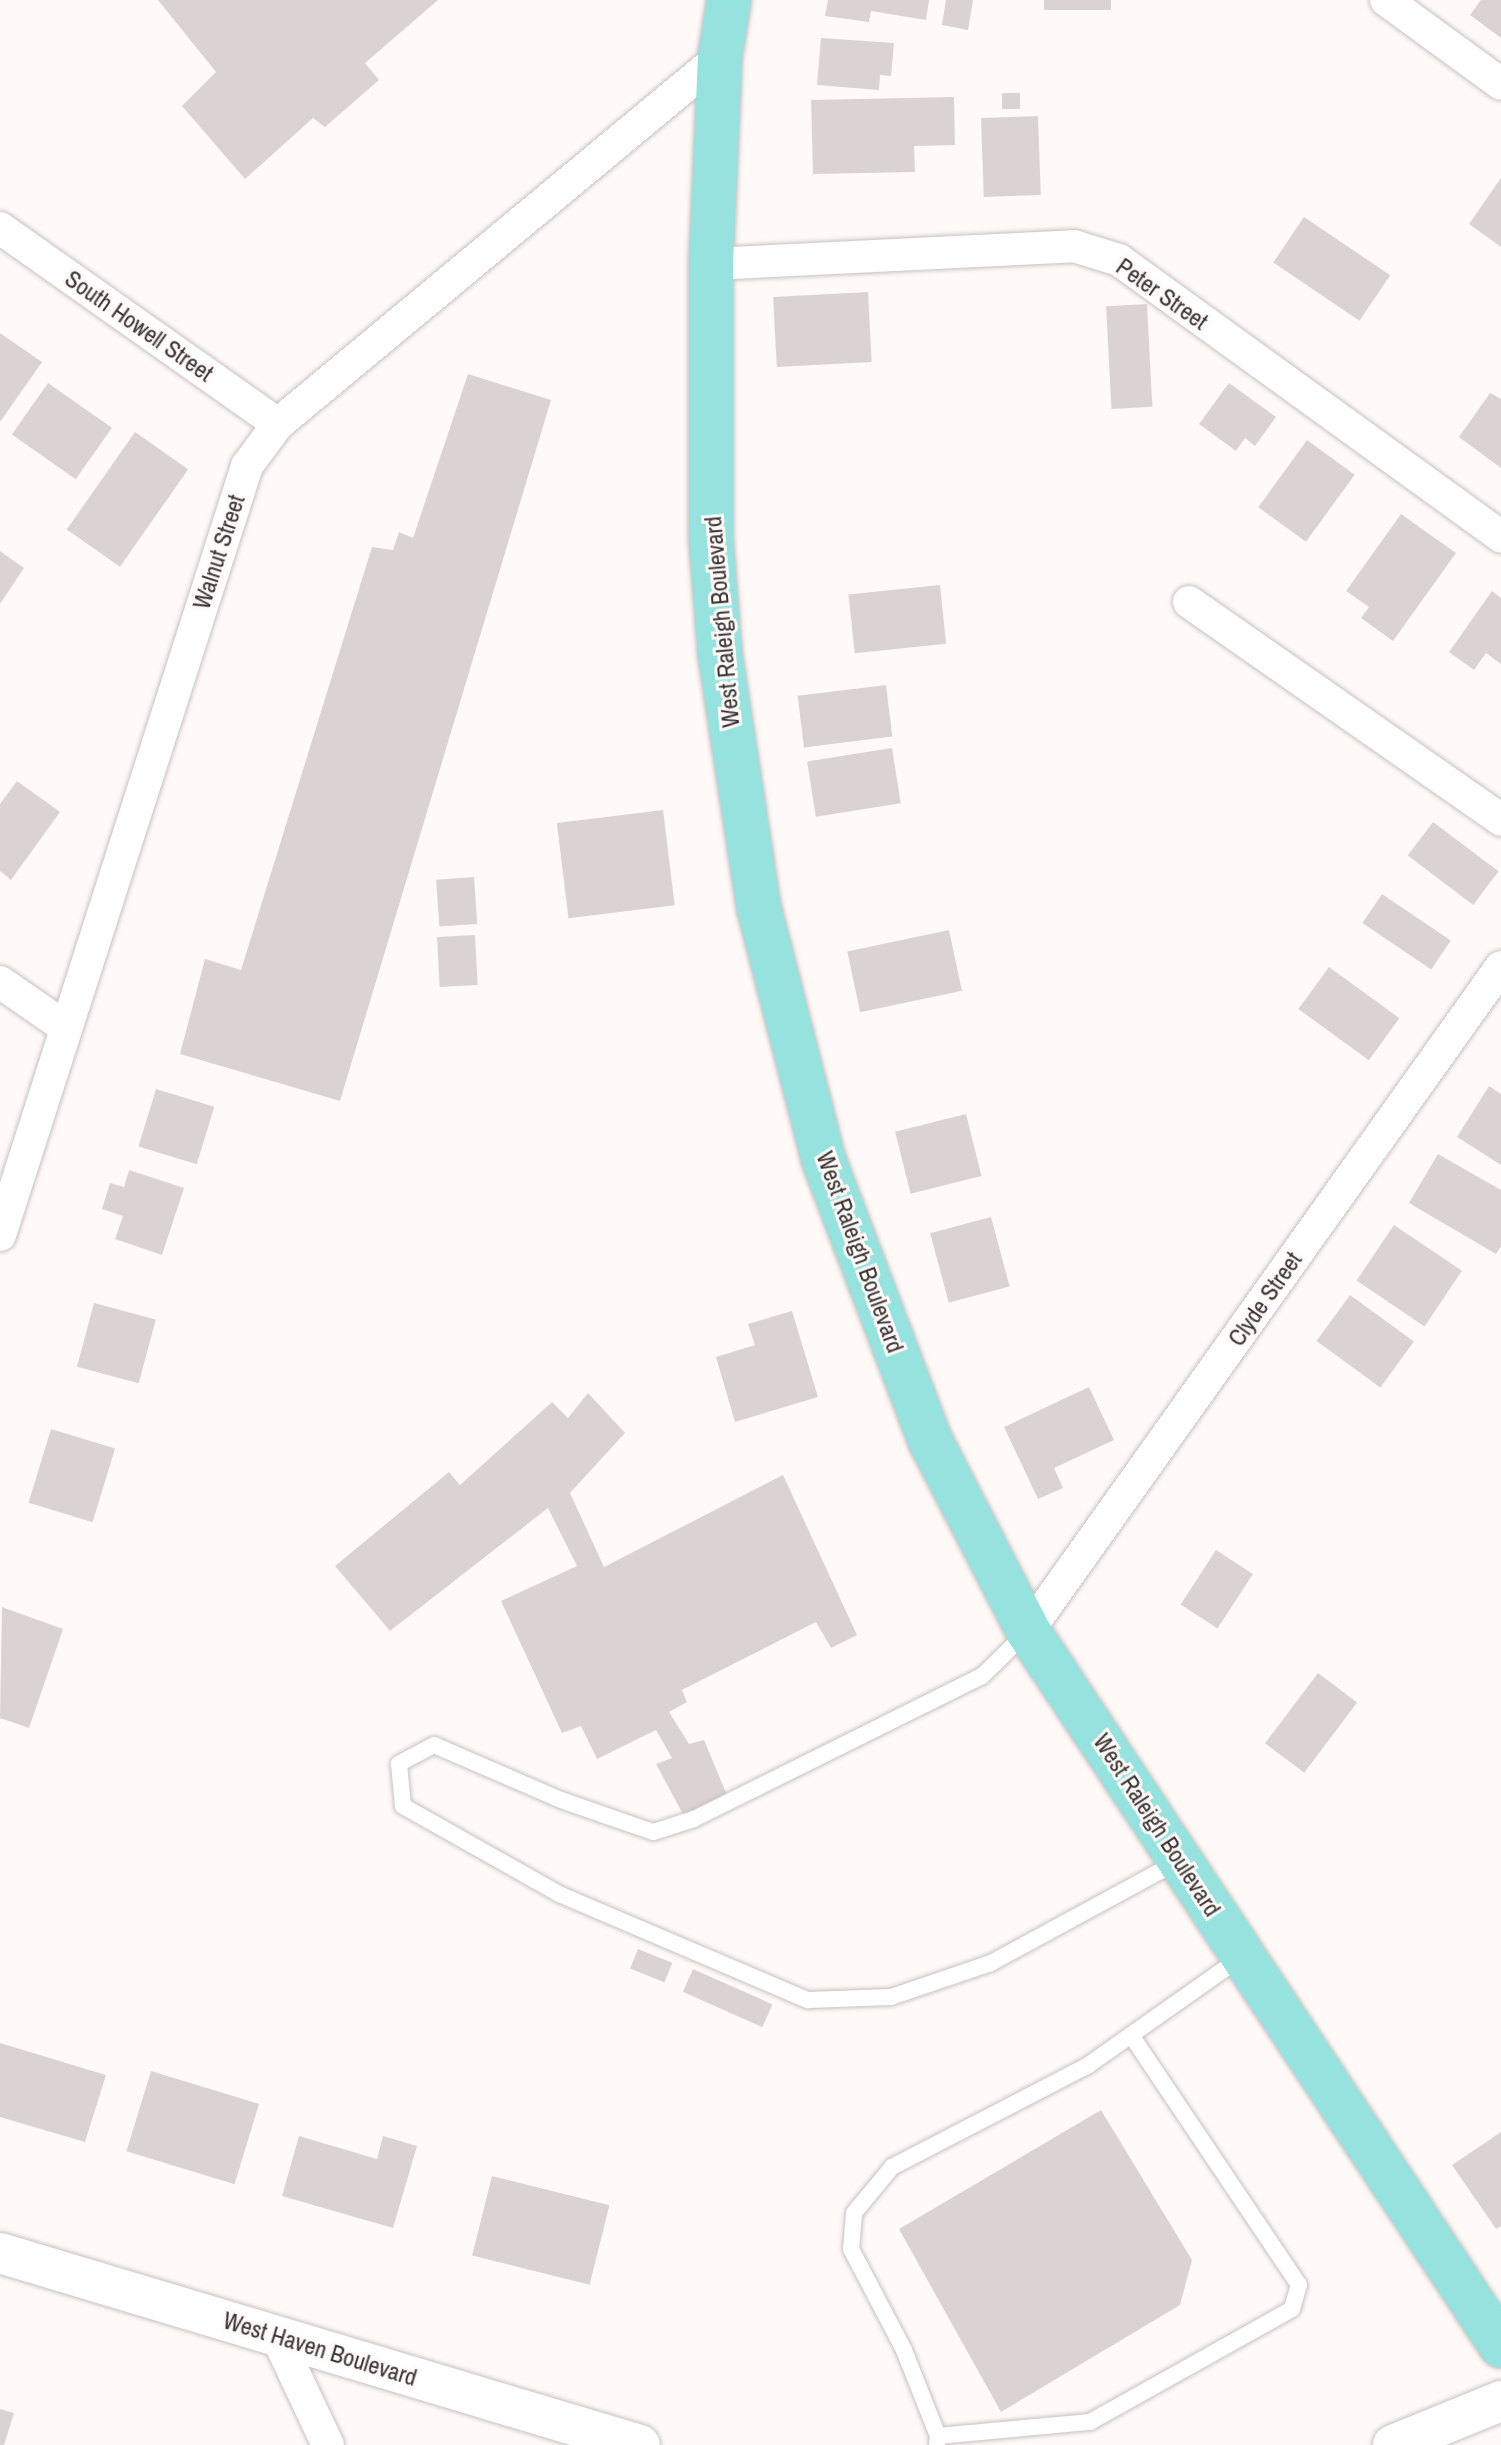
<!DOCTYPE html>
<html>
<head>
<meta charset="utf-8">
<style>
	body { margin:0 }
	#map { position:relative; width:1501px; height:2445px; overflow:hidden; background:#fff9f8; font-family:"Archivo Narrow",sans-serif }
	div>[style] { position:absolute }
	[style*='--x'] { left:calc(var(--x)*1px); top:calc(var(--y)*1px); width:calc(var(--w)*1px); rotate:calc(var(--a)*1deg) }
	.building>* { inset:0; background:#dbd3d2; transform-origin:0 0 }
	.roads { filter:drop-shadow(0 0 2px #c8c1c0) drop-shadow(0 0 2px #c8c1c0) }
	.service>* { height:16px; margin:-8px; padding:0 8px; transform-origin:8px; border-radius:8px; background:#fff }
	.minor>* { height:32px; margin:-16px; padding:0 16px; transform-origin:16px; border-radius:16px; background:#fff }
	.tertiary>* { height:40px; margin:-20px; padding:0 20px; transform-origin:20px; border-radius:20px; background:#fff }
	.primary>* { height:44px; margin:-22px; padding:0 22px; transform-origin:22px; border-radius:22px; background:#95e2df }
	span { translate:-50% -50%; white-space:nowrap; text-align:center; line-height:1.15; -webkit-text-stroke:6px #fff9f8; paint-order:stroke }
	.street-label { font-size:24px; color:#393636 }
</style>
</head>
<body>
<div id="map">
	<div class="building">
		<div style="clip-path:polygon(158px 0,438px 0,365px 63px,379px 80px,325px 127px,313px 118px,245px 179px,182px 106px,216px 72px)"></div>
		<div style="clip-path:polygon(828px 0,929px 0,926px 20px,871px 11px,869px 22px,825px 16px)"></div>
		<div style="clip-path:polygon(946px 0,973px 0,968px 30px,942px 25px)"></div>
		<div style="left:1044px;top:0;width:67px;height:10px"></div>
		<div style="clip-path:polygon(1481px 0,1501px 0,1501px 38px,1470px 15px)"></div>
		<div style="clip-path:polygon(821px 38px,894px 43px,891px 76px,880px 75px,879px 90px,817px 85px)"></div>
		<div style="left:1020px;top:93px;width:16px;height:18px;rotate:90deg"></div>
		<div style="clip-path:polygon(954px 97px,955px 145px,914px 146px,915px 172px,813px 174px,811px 100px)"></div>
		<div style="left:1038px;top:116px;width:79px;height:57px;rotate:88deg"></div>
		<div style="clip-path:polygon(1501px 178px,1501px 247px,1469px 224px)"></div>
		<div style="left:1304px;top:217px;width:104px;height:55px;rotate:34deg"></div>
		<div style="left:868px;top:292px;width:70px;height:95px;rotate:87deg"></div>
		<div style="left:1147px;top:304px;width:103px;height:41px;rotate:87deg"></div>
		<div style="clip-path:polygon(0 333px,42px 362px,0 422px)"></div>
		<div style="clip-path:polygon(468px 374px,551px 400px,340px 1101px,180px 1054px,205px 959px,241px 970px,372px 547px,393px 550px,399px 532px,413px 538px)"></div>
		<div style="left:48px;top:383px;width:78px;height:63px;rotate:35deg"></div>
		<div style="clip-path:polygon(1229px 383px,1276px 417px,1255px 446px,1245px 438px,1236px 451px,1199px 424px)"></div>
		<div style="clip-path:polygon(1490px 393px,1501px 399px,1501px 468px,1459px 437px)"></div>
		<div style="left:135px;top:432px;width:65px;height:119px;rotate:35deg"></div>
		<div style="left:1307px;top:440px;width:59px;height:83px;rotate:36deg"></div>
		<div style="clip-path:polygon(1401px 514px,1456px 553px,1393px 641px,1361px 618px,1369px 607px,1346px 591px)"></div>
		<div style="clip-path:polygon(0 551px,24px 568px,0 604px)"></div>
		<div style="left:940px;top:585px;width:59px;height:92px;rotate:84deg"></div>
		<div style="clip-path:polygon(1492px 591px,1501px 598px,1501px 664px,1486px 653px,1474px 670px,1449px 652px)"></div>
		<div style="left:886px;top:685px;width:52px;height:89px;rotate:83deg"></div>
		<div style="left:892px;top:748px;width:56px;height:86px;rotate:81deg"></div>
		<div style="clip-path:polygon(17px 781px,60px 812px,11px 880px,0 871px,0 804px)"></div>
		<div style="left:663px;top:810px;width:96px;height:107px;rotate:83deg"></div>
		<div style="left:1433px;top:822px;width:82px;height:42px;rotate:37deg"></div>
		<div style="left:474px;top:877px;width:47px;height:38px;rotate:86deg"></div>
		<div style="left:1382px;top:894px;width:83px;height:35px;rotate:34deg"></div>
		<div style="left:949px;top:930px;width:62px;height:104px;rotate:78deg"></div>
		<div style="left:475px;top:935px;width:50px;height:38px;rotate:87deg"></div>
		<div style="left:1329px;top:967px;width:87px;height:52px;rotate:36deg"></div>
		<div style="clip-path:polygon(1489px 1086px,1501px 1094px,1501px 1165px,1457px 1137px)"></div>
		<div style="left:156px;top:1089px;width:61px;height:60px;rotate:17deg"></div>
		<div style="left:966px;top:1114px;width:64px;height:73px;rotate:76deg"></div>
		<div style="clip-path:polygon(1438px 1154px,1501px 1190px,1501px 1246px,1496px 1254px,1409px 1203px)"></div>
		<div style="clip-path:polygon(129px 1170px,184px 1188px,162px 1255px,115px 1239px,123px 1216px,102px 1209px,110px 1183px,124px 1187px)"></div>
		<div style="left:991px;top:1217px;width:72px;height:63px;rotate:75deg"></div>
		<div style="left:1394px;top:1225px;width:82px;height:67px;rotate:34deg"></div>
		<div style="left:1350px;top:1295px;width:79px;height:57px;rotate:36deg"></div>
		<div style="left:94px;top:1303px;width:64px;height:66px;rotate:15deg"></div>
		<div style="clip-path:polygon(792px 1311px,818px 1397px,735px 1422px,716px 1357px,755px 1345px,748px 1324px)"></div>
		<div style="clip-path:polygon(1089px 1387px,1114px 1440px,1054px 1468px,1063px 1488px,1038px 1499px,1004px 1427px)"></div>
		<div style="clip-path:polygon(588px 1393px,625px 1433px,570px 1493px,604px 1567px,783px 1475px,857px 1635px,831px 1648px,816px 1622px,682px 1690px,687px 1702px,669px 1712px,689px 1744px,704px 1740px,727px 1795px,684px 1816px,656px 1764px,672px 1758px,656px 1730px,597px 1759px,581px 1726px,562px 1733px,501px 1601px,577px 1566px,548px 1508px,390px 1631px,335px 1566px,449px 1472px,460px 1485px,552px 1402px,568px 1418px)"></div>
		<div style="left:51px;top:1429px;width:67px;height:77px;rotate:17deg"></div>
		<div style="left:1216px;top:1550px;width:44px;height:65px;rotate:33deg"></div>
		<div style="clip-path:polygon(2px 1607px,63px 1629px,29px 1728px,0 1718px)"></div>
		<div style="left:1318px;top:1673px;width:49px;height:88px;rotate:37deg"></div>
		<div style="left:638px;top:1949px;width:37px;height:21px;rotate:22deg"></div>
		<div style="left:693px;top:1969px;width:87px;height:25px;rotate:24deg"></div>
		<div style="clip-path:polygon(0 2043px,106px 2075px,85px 2142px,0 2117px)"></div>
		<div style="left:151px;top:2071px;width:113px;height:84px;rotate:17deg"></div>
		<div style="clip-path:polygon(1101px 2110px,1192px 2260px,1180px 2305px,1001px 2412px,899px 2229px)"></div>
		<div style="clip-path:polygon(1501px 2132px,1501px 2226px,1496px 2229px,1452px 2165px)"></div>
		<div style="clip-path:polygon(299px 2136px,377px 2159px,383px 2136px,417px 2146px,393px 2228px,282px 2196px)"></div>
		<div style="left:492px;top:2176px;width:121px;height:82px;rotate:14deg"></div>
		<div style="clip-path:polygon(0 2409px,14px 2413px,4px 2445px,0 2445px)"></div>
	</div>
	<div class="roads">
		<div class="service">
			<div style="--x:1027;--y:1632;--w:63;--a:135.6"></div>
			<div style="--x:982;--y:1676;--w:322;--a:153.6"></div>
			<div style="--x:694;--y:1819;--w:43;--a:162.4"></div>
			<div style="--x:653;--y:1832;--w:97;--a:-160.8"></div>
			<div style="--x:561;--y:1800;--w:138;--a:-156.6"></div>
			<div style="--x:434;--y:1745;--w:40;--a:152"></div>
			<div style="--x:399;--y:1764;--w:42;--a:84.6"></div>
			<div style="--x:403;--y:1806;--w:179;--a:29.4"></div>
			<div style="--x:559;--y:1894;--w:271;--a:23.1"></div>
			<div style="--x:808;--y:2000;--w:83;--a:-2.1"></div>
			<div style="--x:891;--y:1997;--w:106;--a:-18.8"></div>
			<div style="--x:991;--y:1963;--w:212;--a:-28.5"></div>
			<div style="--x:938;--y:2436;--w:153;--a:-5.3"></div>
			<div style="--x:1090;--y:2422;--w:231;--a:-29.2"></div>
			<div style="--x:1292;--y:2309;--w:25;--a:-74"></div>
			<div style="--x:1299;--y:2285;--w:301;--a:-123.9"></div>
			<div style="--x:937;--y:2445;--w:9;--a:-84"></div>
			<div style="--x:938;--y:2436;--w:92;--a:-111.6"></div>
			<div style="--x:904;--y:2350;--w:114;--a:-117.7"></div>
			<div style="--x:851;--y:2249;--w:36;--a:-85"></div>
			<div style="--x:854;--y:2213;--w:60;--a:-50.4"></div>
			<div style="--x:892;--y:2167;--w:220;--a:-27.4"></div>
			<div style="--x:1087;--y:2066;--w:187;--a:-35.2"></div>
		</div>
		<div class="minor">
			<div style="--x:1386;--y:0;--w:142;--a:36.1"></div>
			<div style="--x:0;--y:228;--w:340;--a:35.2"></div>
			<div style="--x:711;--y:264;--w:363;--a:-2.8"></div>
			<div style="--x:1074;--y:246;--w:47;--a:17.3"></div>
			<div style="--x:1119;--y:260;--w:472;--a:35.9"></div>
			<div style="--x:1189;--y:602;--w:381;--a:34.9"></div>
			<div style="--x:0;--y:982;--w:79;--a:34.7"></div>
			<div style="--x:0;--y:1235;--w:808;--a:-72.19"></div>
			<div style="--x:247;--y:466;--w:52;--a:-53.6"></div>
			<div style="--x:278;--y:424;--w:575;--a:-39.7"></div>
			<div style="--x:1028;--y:1631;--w:815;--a:-54.54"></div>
			<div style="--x:277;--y:2337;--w:119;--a:64.7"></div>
		</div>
		<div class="tertiary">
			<div style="--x:0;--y:2253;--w:668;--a:16.7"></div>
			<div style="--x:1393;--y:2445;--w:117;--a:-22.2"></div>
		</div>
		<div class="primary">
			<div style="--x:729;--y:0;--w:58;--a:99"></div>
			<div style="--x:720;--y:57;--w:207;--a:92.5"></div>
			<div style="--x:711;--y:264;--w:275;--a:90"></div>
			<div style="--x:711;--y:539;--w:115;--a:85.5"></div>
			<div style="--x:720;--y:654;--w:257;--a:81.3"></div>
			<div style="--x:759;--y:908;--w:261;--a:75.6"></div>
			<div style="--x:824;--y:1161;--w:301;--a:69.2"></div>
			<div style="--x:931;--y:1442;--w:212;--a:62.8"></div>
			<div style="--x:1028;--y:1631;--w:857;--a:56.51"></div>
		</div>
	</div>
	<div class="street-label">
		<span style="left:1162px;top:294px;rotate:35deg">Peter Street</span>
		<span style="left:139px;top:326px;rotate:35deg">South Howell Street</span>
		<span style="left:219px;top:552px;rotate:-72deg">Walnut Street</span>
		<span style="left:722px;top:622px;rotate:-95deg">West Raleigh Boulevard</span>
		<span style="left:860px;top:1252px;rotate:70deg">West Raleigh Boulevard</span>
		<span style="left:1265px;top:1299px;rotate:-55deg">Clyde Street</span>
		<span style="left:1157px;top:1825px;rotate:57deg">West Raleigh Boulevard</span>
		<span style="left:320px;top:2349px;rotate:17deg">West Haven Boulevard</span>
	</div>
</div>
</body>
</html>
